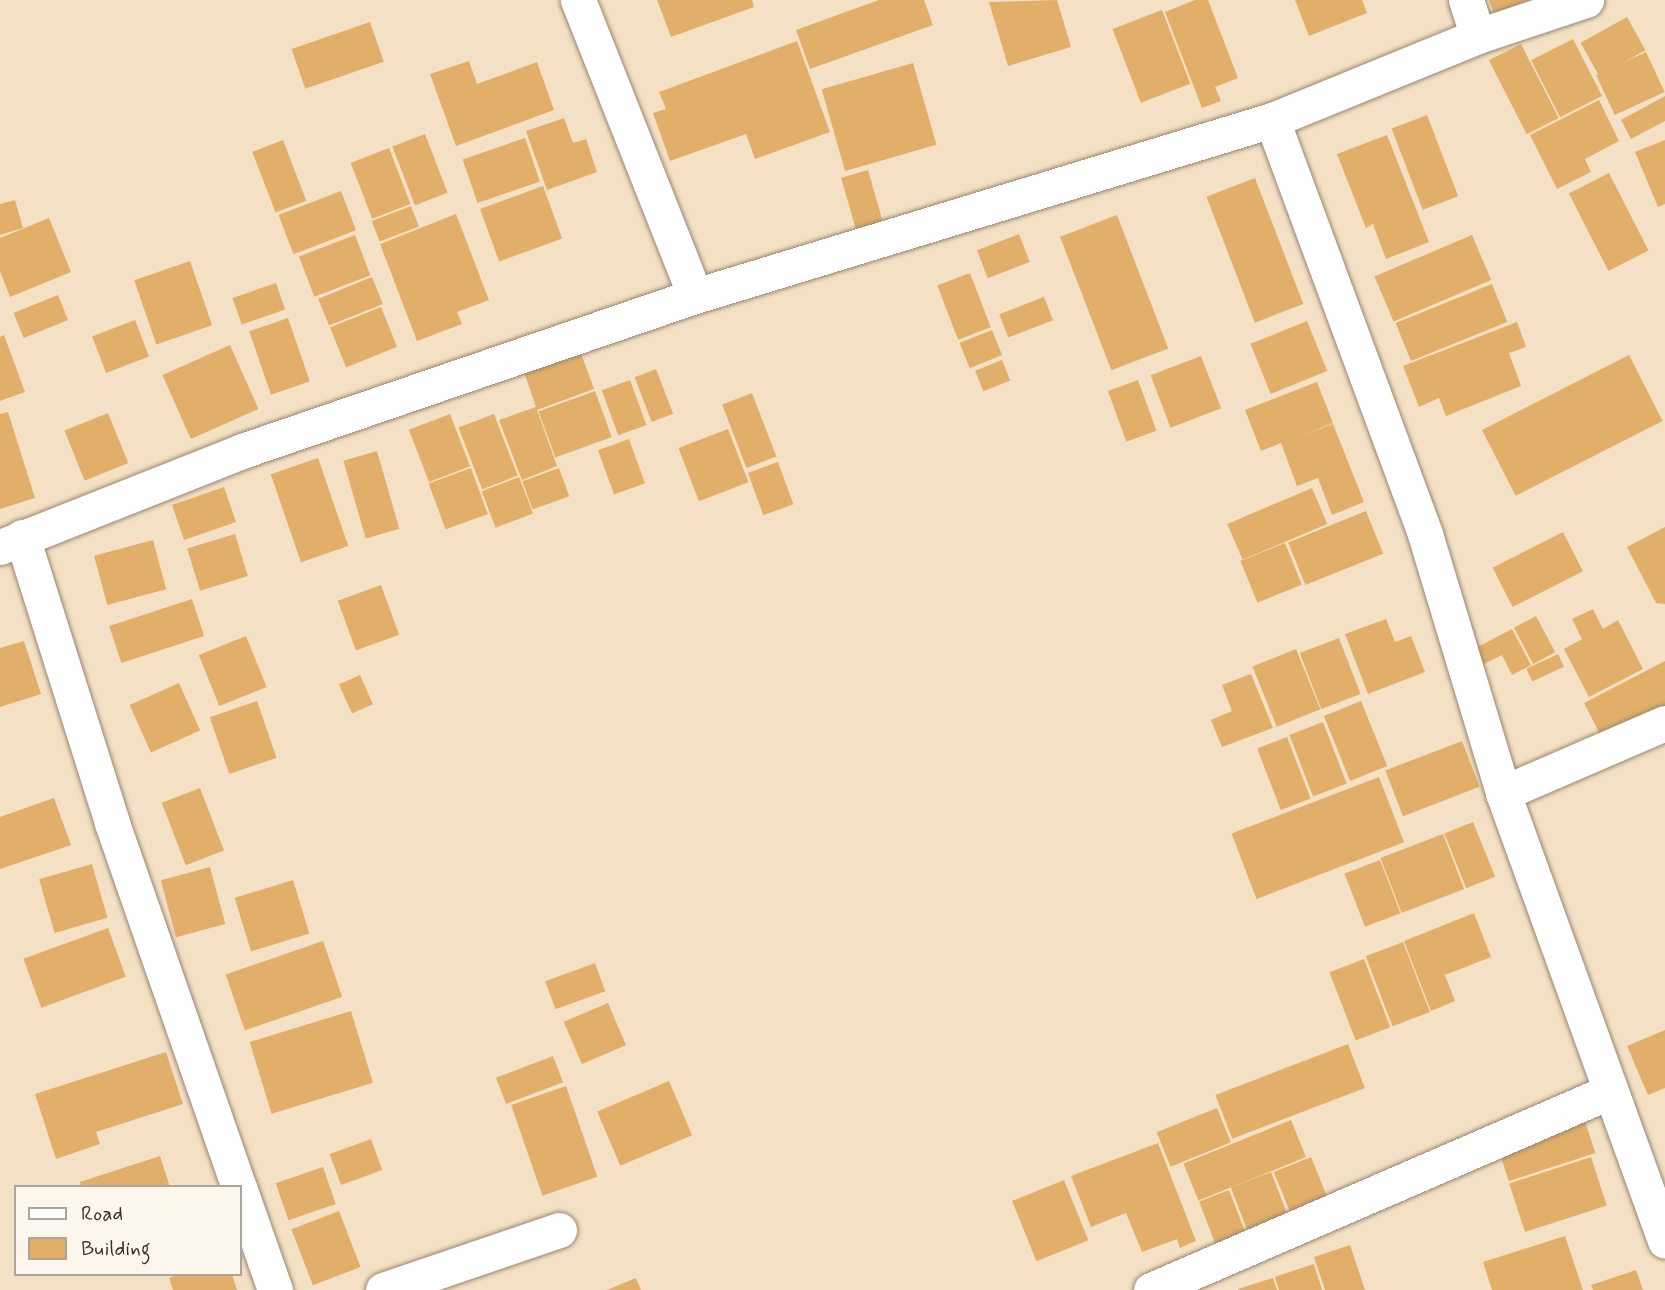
<!DOCTYPE html>
<html>
<head>
<meta charset="utf-8">
<style>
	body { margin:0 }
	#map { position:relative; width:1665px; height:1290px; overflow:hidden; background:#f4e0c4; font-family:Mynerve,sans-serif }
	div>[style] { position:absolute }
	[style*='--x'] { left:calc(var(--x)*1px); top:calc(var(--y)*1px); width:calc(var(--w)*1px); rotate:calc(var(--a)*1deg) }
	.building>* { inset:0; background:#e1af69; transform-origin:0 0 }
	.roads { filter:drop-shadow(0 0 2px #988571) drop-shadow(0 0 2px #988571) }
	.street>* { height:35px; margin:-17.5px; padding:0 17.5px; transform-origin:17.5px; border-radius:17.5px; background:#fff }
	span { translate:-50% -50%; white-space:nowrap; text-align:center; line-height:1.15; -webkit-text-stroke:7px #fbf7ec; paint-order:stroke }
	.legend { position:absolute; left:14px; top:1185px; width:228px; height:91px; box-sizing:border-box; background:#fbf7ec; border:2px solid #aea59a; margin:0; padding:9px 12px; list-style:none; font-size:21px; color:#3b2a1e }
	.legend li { display:flex; align-items:center; gap:14px; height:35px }
	.legend b { width:35px; border:2px solid #aea59a }
</style>
</head>
<body>
<div id="map">
	<div class="building">
		<div style="clip-path:polygon(657px 0,752px 0,754px 7px,671px 37px)"></div>
		<div style="clip-path:polygon(879px 0,924px 0,933px 25px,810px 69px,796px 30px)"></div>
		<div style="clip-path:polygon(1057px 0,1071px 47px,1008px 66px,989px 2px)"></div>
		<div style="clip-path:polygon(1195px 0,1208px 0,1238px 78px,1215px 87px,1221px 101px,1202px 108px,1165px 12px)"></div>
		<div style="clip-path:polygon(1295px 0,1362px 0,1367px 13px,1309px 36px)"></div>
		<div style="clip-path:polygon(1489px 0,1529px 0,1494px 13px)"></div>
		<div style="left:1162px;top:10px;width:79px;height:53px;rotate:69deg"></div>
		<div style="left:1627px;top:17px;width:38px;height:53px;rotate:61deg"></div>
		<div style="left:370px;top:22px;width:42px;height:83px;rotate:71deg"></div>
		<div style="left:1573px;top:39px;width:64px;height:47px;rotate:63deg"></div>
		<div style="clip-path:polygon(797px 41px,830px 132px,755px 159px,746px 134px,670px 161px,653px 113px,666px 109px,659px 92px)"></div>
		<div style="left:1521px;top:44px;width:83px;height:36px;rotate:63deg"></div>
		<div style="left:1646px;top:52px;width:44px;height:55px;rotate:65deg"></div>
		<div style="clip-path:polygon(469px 61px,477px 84px,537px 62px,554px 110px,456px 146px,430px 74px)"></div>
		<div style="left:913px;top:63px;width:85px;height:95px;rotate:74deg"></div>
		<div style="clip-path:polygon(1665px 96px,1665px 121px,1631px 139px,1621px 120px)"></div>
		<div style="clip-path:polygon(1599px 100px,1619px 141px,1585px 159px,1591px 172px,1557px 189px,1530px 135px)"></div>
		<div style="left:1427px;top:115px;width:87px;height:38px;rotate:69deg"></div>
		<div style="clip-path:polygon(564px 118px,573px 143px,586px 139px,597px 172px,547px 190px,526px 131px)"></div>
		<div style="left:425px;top:134px;width:63px;height:35px;rotate:69deg"></div>
		<div style="clip-path:polygon(1387px 135px,1429px 242px,1386px 259px,1373px 224px,1366px 228px,1337px 154px)"></div>
		<div style="left:525px;top:138px;width:46px;height:66px;rotate:71deg"></div>
		<div style="left:283px;top:140px;width:65px;height:33px;rotate:69deg"></div>
		<div style="clip-path:polygon(1665px 140px,1665px 204px,1658px 207px,1635px 152px)"></div>
		<div style="left:389px;top:148px;width:60px;height:41px;rotate:69deg"></div>
		<div style="left:868px;top:170px;width:53px;height:28px;rotate:74deg"></div>
		<div style="left:1609px;top:173px;width:87px;height:45px;rotate:63deg"></div>
		<div style="left:1255px;top:178px;width:135px;height:52px;rotate:69deg"></div>
		<div style="left:543px;top:186px;width:56px;height:67px;rotate:70deg"></div>
		<div style="left:341px;top:191px;width:42px;height:67px;rotate:69deg"></div>
		<div style="clip-path:polygon(15px 200px,23px 228px,0 235px,0 204px)"></div>
		<div style="left:411px;top:206px;width:22px;height:42px;rotate:69deg"></div>
		<div style="clip-path:polygon(456px 214px,489px 300px,457px 312px,462px 324px,417px 341px,380px 244px)"></div>
		<div style="left:1117px;top:215px;width:143px;height:61px;rotate:69deg"></div>
		<div style="clip-path:polygon(49px 218px,71px 272px,10px 297px,0 271px,0 238px)"></div>
		<div style="left:1019px;top:234px;width:30px;height:45px;rotate:69deg"></div>
		<div style="left:355px;top:235px;width:43px;height:60px;rotate:69deg"></div>
		<div style="left:1472px;top:235px;width:49px;height:106px;rotate:67deg"></div>
		<div style="left:190px;top:261px;width:68px;height:59px;rotate:71deg"></div>
		<div style="left:970px;top:273px;width:58px;height:35px;rotate:69deg"></div>
		<div style="left:372px;top:277px;width:29px;height:58px;rotate:68deg"></div>
		<div style="left:276px;top:283px;width:28px;height:46px;rotate:71deg"></div>
		<div style="left:1492px;top:284px;width:41px;height:104px;rotate:68deg"></div>
		<div style="left:58px;top:295px;width:27px;height:48px;rotate:68deg"></div>
		<div style="left:1044px;top:297px;width:25px;height:48px;rotate:69deg"></div>
		<div style="left:381px;top:307px;width:43px;height:55px;rotate:68deg"></div>
		<div style="left:288px;top:318px;width:67px;height:41px;rotate:71deg"></div>
		<div style="left:135px;top:320px;width:39px;height:46px;rotate:69deg"></div>
		<div style="left:1307px;top:321px;width:54px;height:61px;rotate:68deg"></div>
		<div style="clip-path:polygon(1517px 322px,1526px 347px,1509px 353px,1521px 386px,1446px 416px,1439px 398px,1419px 407px,1403px 366px)"></div>
		<div style="left:992px;top:330px;width:27px;height:35px;rotate:68deg"></div>
		<div style="clip-path:polygon(4px 335px,25px 392px,0 401px,0 337px)"></div>
		<div style="left:230px;top:345px;width:70px;height:74px;rotate:66deg"></div>
		<div style="clip-path:polygon(578px 345px,594px 389px,537px 410px,557px 466px,522px 480px,499px 420px,536px 407px,522px 366px)"></div>
		<div style="left:1629px;top:355px;width:74px;height:165px;rotate:63deg"></div>
		<div style="left:1201px;top:356px;width:56px;height:54px;rotate:69deg"></div>
		<div style="left:1002px;top:360px;width:22px;height:29px;rotate:68deg"></div>
		<div style="left:656px;top:369px;width:48px;height:23px;rotate:69deg"></div>
		<div style="left:630px;top:380px;width:48px;height:30px;rotate:70deg"></div>
		<div style="left:1138px;top:380px;width:54px;height:32px;rotate:70deg"></div>
		<div style="clip-path:polygon(1317px 382px,1333px 423px,1300px 436px,1333px 424px,1364px 502px,1332px 515px,1318px 478px,1297px 486px,1281px 443px,1261px 451px,1245px 410px)"></div>
		<div style="left:595px;top:391px;width:49px;height:60px;rotate:70deg"></div>
		<div style="left:752px;top:393px;width:68px;height:32px;rotate:69deg"></div>
		<div style="clip-path:polygon(8px 412px,35px 498px,0 509px,0 414px)"></div>
		<div style="left:108px;top:413px;width:54px;height:47px;rotate:68deg"></div>
		<div style="left:450px;top:414px;width:56px;height:44px;rotate:69deg"></div>
		<div style="left:494px;top:414px;width:66px;height:38px;rotate:69deg"></div>
		<div style="left:728px;top:429px;width:57px;height:53px;rotate:69deg"></div>
		<div style="left:629px;top:439px;width:47px;height:33px;rotate:70deg"></div>
		<div style="left:377px;top:451px;width:81px;height:35px;rotate:74deg"></div>
		<div style="left:318px;top:458px;width:93px;height:50px;rotate:71deg"></div>
		<div style="left:778px;top:462px;width:45px;height:32px;rotate:70deg"></div>
		<div style="left:471px;top:468px;width:49px;height:45px;rotate:70deg"></div>
		<div style="left:559px;top:468px;width:30px;height:39px;rotate:70deg"></div>
		<div style="left:519px;top:477px;width:39px;height:40px;rotate:69deg"></div>
		<div style="left:224px;top:487px;width:37px;height:55px;rotate:71deg"></div>
		<div style="left:1312px;top:488px;width:39px;height:92px;rotate:67deg"></div>
		<div style="left:1366px;top:511px;width:46px;height:84px;rotate:68deg"></div>
		<div style="clip-path:polygon(1665px 527px,1665px 604px,1656px 603px,1627px 547px)"></div>
		<div style="left:1563px;top:532px;width:44px;height:79px;rotate:63deg"></div>
		<div style="left:235px;top:534px;width:44px;height:50px;rotate:73deg"></div>
		<div style="left:153px;top:540px;width:51px;height:61px;rotate:75deg"></div>
		<div style="left:1285px;top:543px;width:45px;height:48px;rotate:68deg"></div>
		<div style="left:381px;top:585px;width:53px;height:46px;rotate:70deg"></div>
		<div style="left:192px;top:599px;width:39px;height:87px;rotate:72deg"></div>
		<div style="clip-path:polygon(1593px 609px,1603px 629px,1618px 620px,1643px 669px,1589px 697px,1564px 649px,1582px 639px,1572px 619px)"></div>
		<div style="left:1536px;top:616px;width:41px;height:25px;rotate:62deg"></div>
		<div style="clip-path:polygon(1386px 619px,1395px 642px,1411px 636px,1425px 672px,1368px 694px,1345px 634px)"></div>
		<div style="clip-path:polygon(1512px 629px,1531px 665px,1512px 675px,1502px 655px,1484px 664px,1476px 648px)"></div>
		<div style="left:246px;top:636px;width:55px;height:51px;rotate:68deg"></div>
		<div style="left:1339px;top:638px;width:60px;height:42px;rotate:69deg"></div>
		<div style="clip-path:polygon(24px 641px,41px 694px,0 707px,0 648px)"></div>
		<div style="left:1296px;top:649px;width:65px;height:47px;rotate:68deg"></div>
		<div style="left:1558px;top:654px;width:14px;height:35px;rotate:65deg"></div>
		<div style="clip-path:polygon(1665px 661px,1665px 713px,1605px 744px,1584px 703px)"></div>
		<div style="clip-path:polygon(1251px 674px,1273px 728px,1222px 747px,1211px 720px,1232px 711px,1222px 685px)"></div>
		<div style="left:360px;top:675px;width:32px;height:23px;rotate:66deg"></div>
		<div style="left:179px;top:683px;width:52px;height:54px;rotate:66deg"></div>
		<div style="left:257px;top:701px;width:60px;height:50px;rotate:71deg"></div>
		<div style="left:1361px;top:701px;width:70px;height:40px;rotate:68deg"></div>
		<div style="left:1323px;top:722px;width:66px;height:36px;rotate:69deg"></div>
		<div style="left:1287px;top:737px;width:66px;height:32px;rotate:69deg"></div>
		<div style="left:1462px;top:741px;width:49px;height:82px;rotate:69deg"></div>
		<div style="left:1379px;top:777px;width:70px;height:158px;rotate:69deg"></div>
		<div style="left:200px;top:788px;width:67px;height:41px;rotate:69deg"></div>
		<div style="clip-path:polygon(54px 798px,71px 845px,0 869px,0 817px)"></div>
		<div style="left:1473px;top:822px;width:59px;height:31px;rotate:68deg"></div>
		<div style="left:1443px;top:834px;width:59px;height:67px;rotate:69deg"></div>
		<div style="left:1380px;top:860px;width:57px;height:38px;rotate:69deg"></div>
		<div style="left:92px;top:864px;width:56px;height:55px;rotate:74deg"></div>
		<div style="left:210px;top:867px;width:59px;height:51px;rotate:75deg"></div>
		<div style="left:293px;top:880px;width:56px;height:61px;rotate:73deg"></div>
		<div style="clip-path:polygon(1474px 913px,1491px 957px,1445px 975px,1455px 1001px,1431px 1011px,1404px 941px)"></div>
		<div style="left:108px;top:928px;width:52px;height:90px;rotate:70deg"></div>
		<div style="left:323px;top:941px;width:59px;height:103px;rotate:71deg"></div>
		<div style="left:1403px;top:942px;width:75px;height:40px;rotate:69deg"></div>
		<div style="left:1364px;top:959px;width:73px;height:37px;rotate:69deg"></div>
		<div style="left:595px;top:963px;width:30px;height:53px;rotate:70deg"></div>
		<div style="left:608px;top:1003px;width:46px;height:48px;rotate:67deg"></div>
		<div style="left:351px;top:1011px;width:75px;height:106px;rotate:73deg"></div>
		<div style="clip-path:polygon(1665px 1030px,1665px 1088px,1648px 1095px,1627px 1046px)"></div>
		<div style="left:1348px;top:1044px;width:47px;height:142px;rotate:69deg"></div>
		<div style="clip-path:polygon(166px 1052px,183px 1104px,96px 1132px,100px 1144px,56px 1159px,35px 1094px)"></div>
		<div style="left:553px;top:1056px;width:28px;height:61px;rotate:69deg"></div>
		<div style="left:669px;top:1081px;width:59px;height:78px;rotate:67deg"></div>
		<div style="left:566px;top:1086px;width:96px;height:58px;rotate:71deg"></div>
		<div style="left:1217px;top:1108px;width:37px;height:65px;rotate:68deg"></div>
		<div style="left:1583px;top:1115px;width:40px;height:91px;rotate:72deg"></div>
		<div style="left:1291px;top:1120px;width:40px;height:116px;rotate:68deg"></div>
		<div style="left:371px;top:1139px;width:33px;height:44px;rotate:70deg"></div>
		<div style="clip-path:polygon(1158px 1143px,1196px 1241px,1180px 1248px,1177px 1239px,1142px 1252px,1126px 1213px,1091px 1227px,1071px 1176px)"></div>
		<div style="clip-path:polygon(160px 1156px,170px 1187px,81px 1187px,80px 1182px)"></div>
		<div style="left:1311px;top:1157px;width:52px;height:40px;rotate:68deg"></div>
		<div style="left:1591px;top:1157px;width:51px;height:86px;rotate:72deg"></div>
		<div style="left:323px;top:1167px;width:39px;height:50px;rotate:71deg"></div>
		<div style="left:1271px;top:1172px;width:53px;height:43px;rotate:69deg"></div>
		<div style="left:1064px;top:1180px;width:65px;height:56px;rotate:68deg"></div>
		<div style="left:1229px;top:1190px;width:49px;height:32px;rotate:69deg"></div>
		<div style="left:339px;top:1211px;width:60px;height:51px;rotate:69deg"></div>
		<div style="clip-path:polygon(1565px 1236px,1583px 1290px,1492px 1290px,1483px 1262px)"></div>
		<div style="clip-path:polygon(1350px 1245px,1365px 1290px,1325px 1290px,1314px 1257px)"></div>
		<div style="clip-path:polygon(1314px 1264px,1322px 1290px,1279px 1290px,1275px 1277px)"></div>
		<div style="clip-path:polygon(1636px 1270px,1643px 1290px,1593px 1290px,1591px 1285px)"></div>
		<div style="clip-path:polygon(179px 1274px,232px 1274px,237px 1290px,173px 1290px,169px 1278px)"></div>
		<div style="clip-path:polygon(636px 1278px,641px 1290px,607px 1290px)"></div>
		<div style="clip-path:polygon(1273px 1278px,1277px 1290px,1238px 1290px,1238px 1289px)"></div>
	</div>
	<div class="roads">
		<div class="street">
			<div style="--x:578;--y:0;--w:318;--a:68.4"></div>
			<div style="--x:1466;--y:0;--w:38;--a:72"></div>
			<div style="--x:1478;--y:36;--w:222;--a:157.8"></div>
			<div style="--x:1272;--y:120;--w:441;--a:69.7"></div>
			<div style="--x:1425;--y:534;--w:270;--a:73.2"></div>
			<div style="--x:1503;--y:793;--w:476;--a:70.1"></div>
			<div style="--x:1478;--y:36;--w:114;--a:-18.4"></div>
			<div style="--x:22;--y:537;--w:300;--a:72.5"></div>
			<div style="--x:112;--y:823;--w:386;--a:70.8"></div>
			<div style="--x:0;--y:547;--w:260;--a:-21.6"></div>
			<div style="--x:242;--y:451;--w:479;--a:-18.9"></div>
			<div style="--x:695;--y:296;--w:603;--a:-16.96"></div>
			<div style="--x:1503;--y:793;--w:176;--a:-23.4"></div>
			<div style="--x:240;--y:1190;--w:106;--a:70.7"></div>
			<div style="--x:383;--y:1290;--w:186;--a:-18.8"></div>
			<div style="--x:1151;--y:1290;--w:497;--a:-23.4"></div>
		</div>
	</div>
	<ul class="legend">
	<li><b style="height:9px;background:#fff"></b>Road</li>
	<li><b style="height:19px;background:#e1af69"></b>Building</li>
	</ul>
</div>
</body>
</html>
